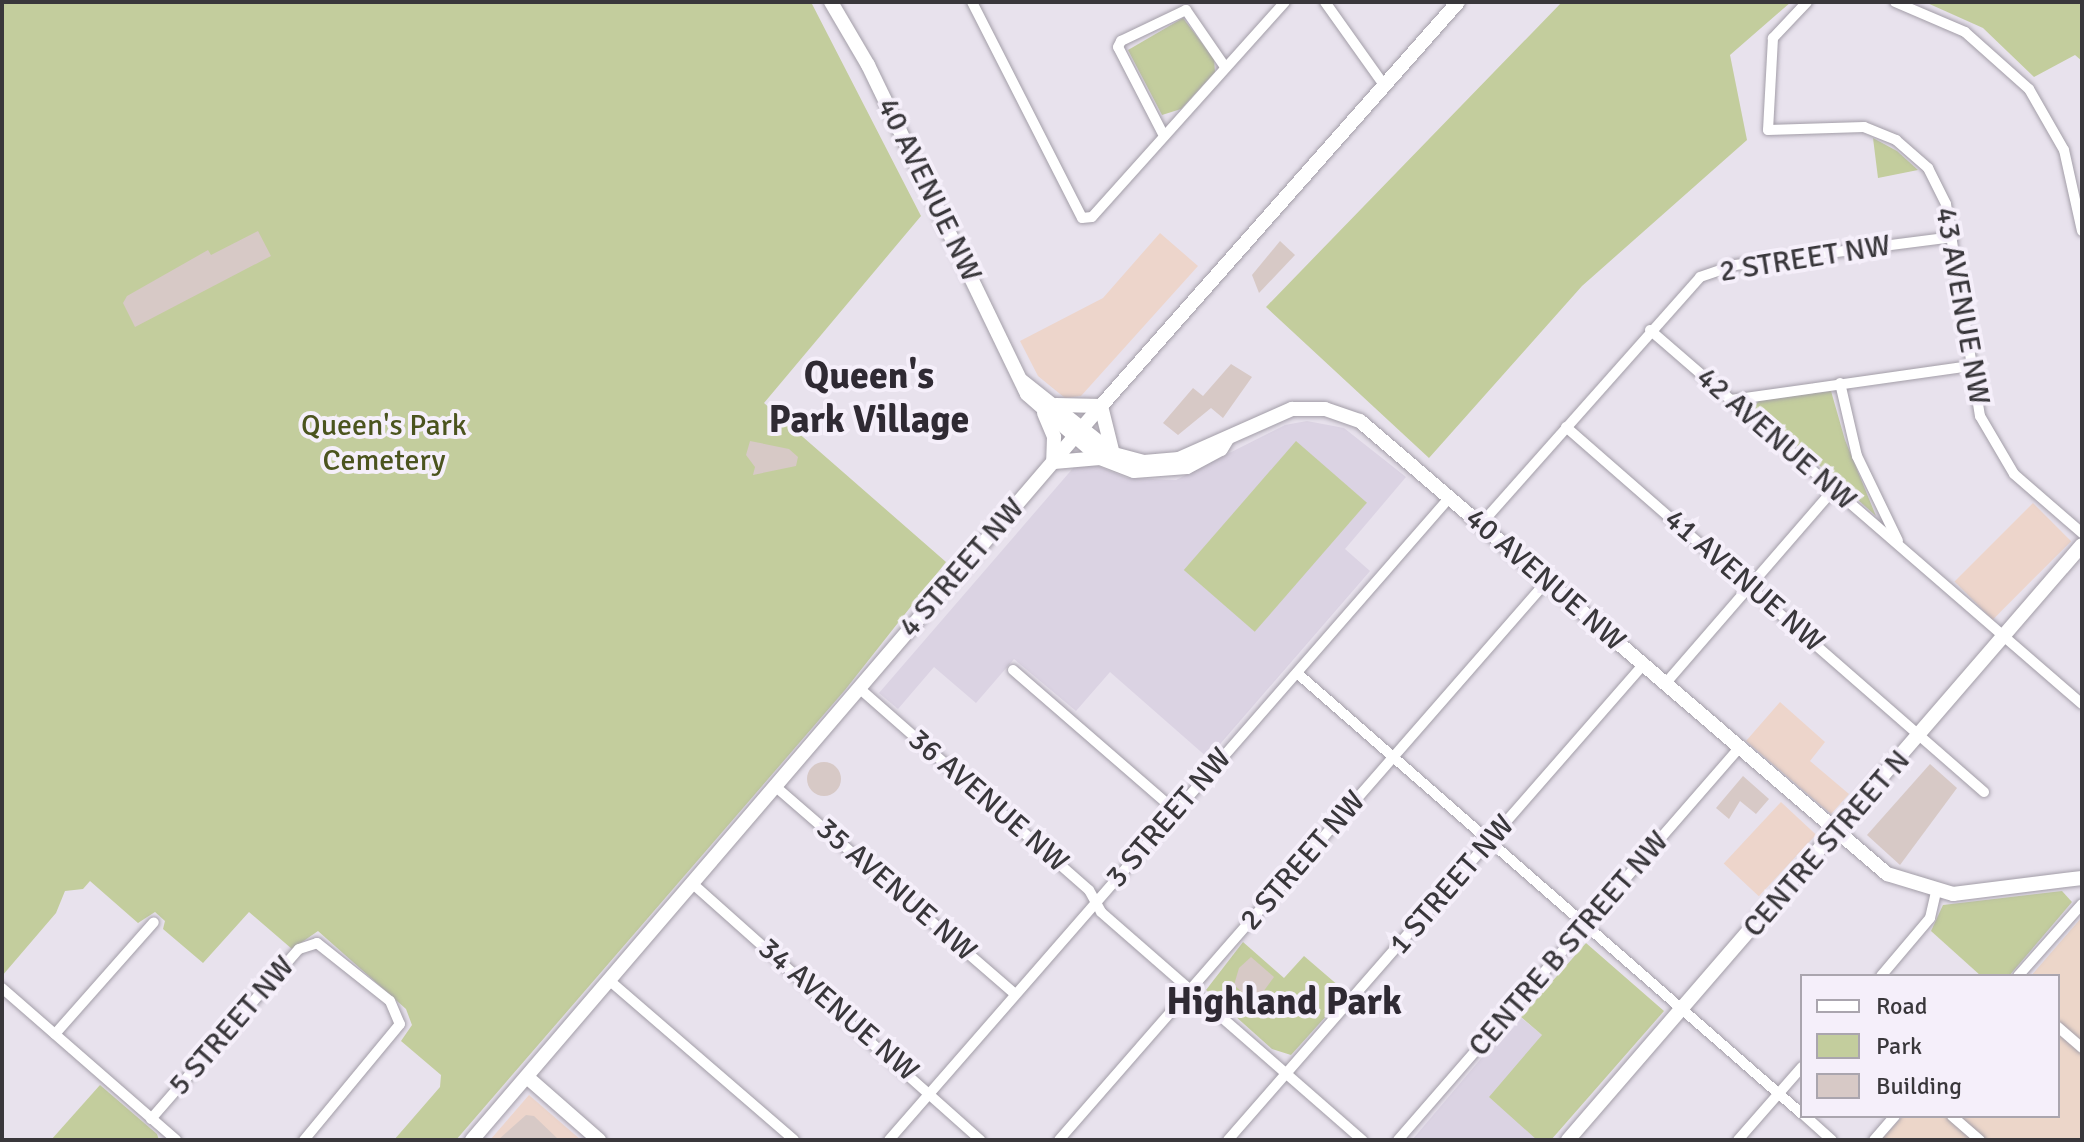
<!DOCTYPE html>
<html>
<head>
<meta charset="utf-8">
<style>
	body { margin:0 }
	#map { position:relative; width:2084px; height:1142px; overflow:hidden; background:#e8e2ed; font-family:Signika,sans-serif }
	div>[style] { position:absolute }
	[style*='--x'] { left:calc(var(--x)*1px); top:calc(var(--y)*1px); width:calc(var(--w)*1px); rotate:calc(var(--a)*1deg) }
	.commercial>* { inset:0; background:#edd5cb; transform-origin:0 0 }
	.industrial>* { inset:0; background:#ecd6c9 }
	.built>* { inset:0; background:#dbd3e3 }
	.green>* { inset:0; background:#c3cd9d; transform-origin:0 0 }
	.building>* { inset:0; background:#d7c9c6 }
	.round { border-radius:50% }
	.roads { filter:drop-shadow(0 0 2px #a39ea8) drop-shadow(0 0 2px #a39ea8) }
	.street>* { height:10px; margin:-5px; padding:0 5px; transform-origin:5px; border-radius:5px; background:#fff }
	.secondary>* { height:14px; margin:-7px; padding:0 7px; transform-origin:7px; border-radius:7px; background:#fff }
	span { translate:-50% -50%; white-space:nowrap; text-align:center; line-height:1.15; -webkit-text-stroke:8px #f5effa; paint-order:stroke }
	.street-label { font-size:30px; color:#39373b }
	.park-label { font-size:30px; color:#4b541e }
	.district-label { font-size:38px; color:#2f2a33; font-weight:700 }
	.frame { position:absolute; inset:0; border:4px solid #39373b; pointer-events:none }
	.legend { position:absolute; left:1800px; top:974px; width:260px; height:144px; box-sizing:border-box; background:#f5effa; border:2px solid #aaa5ae; margin:0; padding:10px 14px; list-style:none; font-size:24px; color:#39373b }
	.legend li { display:flex; align-items:center; gap:16px; height:40px }
	.legend b { width:40px; border:2px solid #aaa5ae }
</style>
</head>
<body>
<div id="map">
	<div class="commercial">
		<div style="clip-path:polygon(1160px 233px,1198px 266px,1081px 396px,1065px 398px,1038px 376px,1020px 341px,1103px 298px)"></div>
		<div style="left:2033px;top:503px;width:54px;height:111px;rotate:45deg"></div>
		<div style="clip-path:polygon(1780px 702px,1825px 742px,1810px 761px,1849px 794px,1831px 814px,1746px 741px)"></div>
		<div style="left:1781px;top:802px;width:48px;height:84px;rotate:43deg"></div>
		<div style="clip-path:polygon(529px 1095px,581px 1140px,490px 1140px)"></div>
	</div>
	<div class="industrial">
		<div style="clip-path:polygon(2082px 917px,2082px 1140px,1881px 1140px,1903px 1116px,2058px 1116px,2058px 976px,2031px 976px)"></div>
	</div>
	<div class="built">
		<div style="clip-path:polygon(1307px 421px,1344px 428px,1406px 477px,1345px 549px,1370px 571px,1208px 758px,1110px 672px,1076px 711px,1014px 659px,976px 703px,934px 667px,898px 709px,879px 693px,1074px 467px,1093px 464px,1127px 478px,1176px 480px,1285px 425px)"></div>
		<div style="clip-path:polygon(1518px 1015px,1542px 1035px,1537px 1140px,1412px 1140px)"></div>
	</div>
	<div class="green">
		<div style="clip-path:polygon(2px 2px,811px 2px,921px 216px,764px 403px,946px 562px,845px 690px,456px 1140px,394px 1140px,440px 1087px,441px 1075px,401px 1041px,412px 1025px,406px 1009px,318px 931px,292px 949px,249px 912px,203px 963px,163px 929px,165px 921px,155px 912px,138px 923px,90px 881px,83px 889px,65px 891px,56px 913px,2px 976px)"></div>
		<div style="clip-path:polygon(1562px 2px,1791px 2px,1730px 55px,1747px 140px,1582px 286px,1429px 458px,1266px 307px)"></div>
		<div style="clip-path:polygon(1925px 2px,2082px 2px,2082px 61px,2075px 55px,2034px 77px,1983px 28px)"></div>
		<div style="clip-path:polygon(1183px 18px,1214px 59px,1215px 72px,1181px 109px,1162px 115px,1128px 50px)"></div>
		<div style="clip-path:polygon(1873px 138px,1897px 151px,1918px 170px,1878px 178px)"></div>
		<div style="clip-path:polygon(1831px 391px,1845px 440px,1876px 516px,1754px 407px,1760px 399px)"></div>
		<div style="left:1296px;top:441px;width:94px;height:171px;rotate:41deg"></div>
		<div style="clip-path:polygon(2062px 891px,2072px 902px,2009px 976px,1981px 976px,1931px 931px,1943px 905px)"></div>
		<div style="clip-path:polygon(1243px 942px,1284px 978px,1304px 956px,1347px 993px,1291px 1055px,1272px 1049px,1206px 990px)"></div>
		<div style="clip-path:polygon(1586px 943px,1664px 1011px,1551px 1140px,1537px 1140px,1489px 1097px,1542px 1035px,1521px 1017px)"></div>
		<div style="clip-path:polygon(100px 1085px,157px 1134px,159px 1140px,51px 1140px)"></div>
	</div>
	<div class="building">
		<div style="clip-path:polygon(258px 231px,271px 256px,135px 327px,123px 303px,127px 296px,208px 250px,211px 255px)"></div>
		<div style="clip-path:polygon(1280px 241px,1295px 255px,1259px 293px,1252px 275px)"></div>
		<div style="clip-path:polygon(1231px 364px,1252px 377px,1223px 418px,1211px 408px,1178px 435px,1163px 423px,1193px 388px,1203px 396px)"></div>
		<div style="clip-path:polygon(750px 441px,789px 449px,798px 457px,796px 466px,753px 475px,755px 467px,746px 455px)"></div>
		<div class="round" style="left:807px;top:762px;width:34px;height:34px"></div>
		<div style="clip-path:polygon(1930px 764px,1957px 788px,1900px 865px,1867px 835px)"></div>
		<div style="clip-path:polygon(1743px 776px,1769px 799px,1756px 814px,1740px 801px,1729px 819px,1716px 808px)"></div>
		<div style="clip-path:polygon(1251px 957px,1274px 977px,1255px 1003px,1234px 985px,1239px 968px)"></div>
		<div style="clip-path:polygon(526px 1115px,534px 1116px,559px 1140px,498px 1140px)"></div>
	</div>
	<div class="roads">
		<div class="street">
			<div style="--x:972;--y:2;--w:242;--a:63"></div>
			<div style="--x:1082;--y:218;--w:10;--a:-6"></div>
			<div style="--x:1092;--y:217;--w:289;--a:-48.1"></div>
			<div style="--x:1325;--y:2;--w:102;--a:54.6"></div>
			<div style="--x:1807;--y:2;--w:50;--a:133.4"></div>
			<div style="--x:1773;--y:38;--w:92;--a:93.1"></div>
			<div style="--x:1768;--y:130;--w:96;--a:-1.8"></div>
			<div style="--x:1864;--y:127;--w:35;--a:22"></div>
			<div style="--x:1896;--y:140;--w:43;--a:41.2"></div>
			<div style="--x:1928;--y:168;--w:40;--a:63.4"></div>
			<div style="--x:1946;--y:204;--w:215;--a:80.9"></div>
			<div style="--x:1980;--y:416;--w:67;--a:59.6"></div>
			<div style="--x:2014;--y:474;--w:90;--a:40.9"></div>
			<div style="--x:1895;--y:2;--w:76;--a:23.2"></div>
			<div style="--x:1965;--y:32;--w:86;--a:41.7"></div>
			<div style="--x:2029;--y:89;--w:70;--a:60.2"></div>
			<div style="--x:2064;--y:150;--w:83;--a:77.5"></div>
			<div style="--x:1164;--y:136;--w:100;--a:-117.3"></div>
			<div style="--x:1118;--y:47;--w:7;--a:-63"></div>
			<div style="--x:1121;--y:41;--w:72;--a:-25.5"></div>
			<div style="--x:1186;--y:10;--w:69;--a:55.6"></div>
			<div style="--x:1650;--y:330;--w:571;--a:40.88"></div>
			<div style="--x:1840;--y:383;--w:75;--a:76.9"></div>
			<div style="--x:1857;--y:456;--w:94;--a:64.2"></div>
			<div style="--x:1731;--y:400;--w:240;--a:-8.1"></div>
			<div style="--x:1566;--y:427;--w:555;--a:41.13"></div>
			<div style="--x:1481;--y:524;--w:330;--a:-48.4"></div>
			<div style="--x:1700;--y:277;--w:37;--a:-19"></div>
			<div style="--x:1735;--y:265;--w:220;--a:-7.3"></div>
			<div style="--x:1013;--y:670;--w:216;--a:40.9"></div>
			<div style="--x:1297;--y:673;--w:670;--a:41.13"></div>
			<div style="--x:1665;--y:684;--w:258;--a:-49.1"></div>
			<div style="--x:859;--y:688;--w:306;--a:41.3"></div>
			<div style="--x:1089;--y:890;--w:25;--a:61"></div>
			<div style="--x:1101;--y:912;--w:347;--a:41.1"></div>
			<div style="--x:776;--y:787;--w:316;--a:40.9"></div>
			<div style="--x:693;--y:884;--w:385;--a:41.7"></div>
			<div style="--x:1881;--y:976;--w:76;--a:-49.8"></div>
			<div style="--x:1930;--y:918;--w:27;--a:-77"></div>
			<div style="--x:2018;--y:976;--w:96;--a:-48.4"></div>
			<div style="--x:610;--y:981;--w:243;--a:40.8"></div>
			<div style="--x:2;--y:988;--w:231;--a:41.1"></div>
			<div style="--x:2058;--y:1027;--w:32;--a:41"></div>
			<div style="--x:55;--y:1034;--w:149;--a:-48.5"></div>
			<div style="--x:1805;--y:1116;--w:36;--a:42"></div>
			<div style="--x:1952;--y:1116;--w:37;--a:41"></div>
			<div style="--x:151;--y:1119;--w:225;--a:-49"></div>
			<div style="--x:299;--y:949;--w:19;--a:-18"></div>
			<div style="--x:317;--y:943;--w:93;--a:38.5"></div>
			<div style="--x:390;--y:1001;--w:25;--a:67"></div>
			<div style="--x:400;--y:1024;--w:151;--a:129.6"></div>
			<div style="--x:889;--y:1140;--w:853;--a:-48.9"></div>
			<div style="--x:1059;--y:1140;--w:742;--a:-48.88"></div>
			<div style="--x:1228;--y:1140;--w:631;--a:-48.86"></div>
			<div style="--x:1398;--y:1140;--w:520;--a:-48.98"></div>
			<div style="--x:1738;--y:1140;--w:97;--a:-48.8"></div>
			<div style="--x:1874;--y:1140;--w:32;--a:-49"></div>
		</div>
		<div class="secondary">
			<div style="--x:831;--y:2;--w:73;--a:59.6"></div>
			<div style="--x:868;--y:65;--w:365;--a:64.2"></div>
			<div style="--x:1027;--y:394;--w:97;--a:41.2"></div>
			<div style="--x:1100;--y:458;--w:36;--a:21"></div>
			<div style="--x:1134;--y:471;--w:53;--a:-4.3"></div>
			<div style="--x:1187;--y:467;--w:38;--a:-28"></div>
			<div style="--x:1221;--y:449;--w:12;--a:-59"></div>
			<div style="--x:1022;--y:381;--w:117;--a:38.4"></div>
			<div style="--x:1114;--y:454;--w:31;--a:15"></div>
			<div style="--x:1144;--y:462;--w:35;--a:-5"></div>
			<div style="--x:1179;--y:459;--w:124;--a:-23.9"></div>
			<div style="--x:1292;--y:409;--w:33;--a:0"></div>
			<div style="--x:1325;--y:409;--w:37;--a:19"></div>
			<div style="--x:1360;--y:421;--w:695;--a:40.68"></div>
			<div style="--x:1887;--y:874;--w:69;--a:16.9"></div>
			<div style="--x:1953;--y:894;--w:130;--a:-7.1"></div>
			<div style="--x:1056;--y:405;--w:45;--a:1.3"></div>
			<div style="--x:1101;--y:406;--w:45;--a:76"></div>
			<div style="--x:1044;--y:413;--w:26;--a:67"></div>
			<div style="--x:1054;--y:437;--w:25;--a:92"></div>
			<div style="--x:1054;--y:462;--w:46;--a:-5"></div>
			<div style="--x:527;--y:1077;--w:96;--a:41.2"></div>
			<div style="--x:472;--y:1140;--w:967;--a:-49.41"></div>
			<div style="--x:1101;--y:406;--w:539;--a:-48.53"></div>
			<div style="--x:1568;--y:1140;--w:786;--a:-49.18"></div>
		</div>
	</div>
	<div class="street-label">
		<span style="left:929px;top:190px;rotate:64deg">40 AVENUE NW</span>
		<span style="left:1805px;top:259px;rotate:-9deg">2 STREET NW</span>
		<span style="left:1962px;top:306px;rotate:80deg">43 AVENUE NW</span>
		<span style="left:1776px;top:439px;rotate:41deg">42 AVENUE NW</span>
		<span style="left:962px;top:568px;rotate:-49deg">4 STREET NW</span>
		<span style="left:1545px;top:580px;rotate:41deg">40 AVENUE NW</span>
		<span style="left:1744px;top:581px;rotate:41deg">41 AVENUE NW</span>
		<span style="left:988px;top:801px;rotate:41deg">36 AVENUE NW</span>
		<span style="left:1169px;top:818px;rotate:-49deg">3 STREET NW</span>
		<span style="left:1827px;top:844px;rotate:-49deg">CENTRE STREET N</span>
		<span style="left:1303px;top:861px;rotate:-49deg">2 STREET NW</span>
		<span style="left:1452px;top:885px;rotate:-49deg">1 STREET NW</span>
		<span style="left:896px;top:890px;rotate:41deg">35 AVENUE NW</span>
		<span style="left:1569px;top:944px;rotate:-49deg">CENTRE B STREET NW</span>
		<span style="left:838px;top:1010px;rotate:41deg">34 AVENUE NW</span>
		<span style="left:232px;top:1026px;rotate:-49deg">5 STREET NW</span>
	</div>
	<div class="park-label">
		<span style="left:384px;top:443px">Queen's Park<br>Cemetery</span>
	</div>
	<div class="district-label">
		<span style="left:869px;top:398px">Queen's<br>Park Village</span>
		<span style="left:1284px;top:1002px">Highland Park</span>
	</div>
	<div class="frame"></div>
	<ul class="legend">
	<li><b style="height:10px;background:#fff"></b>Road</li>
	<li><b style="height:22px;background:#c3cd9d"></b>Park</li>
	<li><b style="height:22px;background:#d7c9c6"></b>Building</li>
	</ul>
</div>
</body>
</html>
